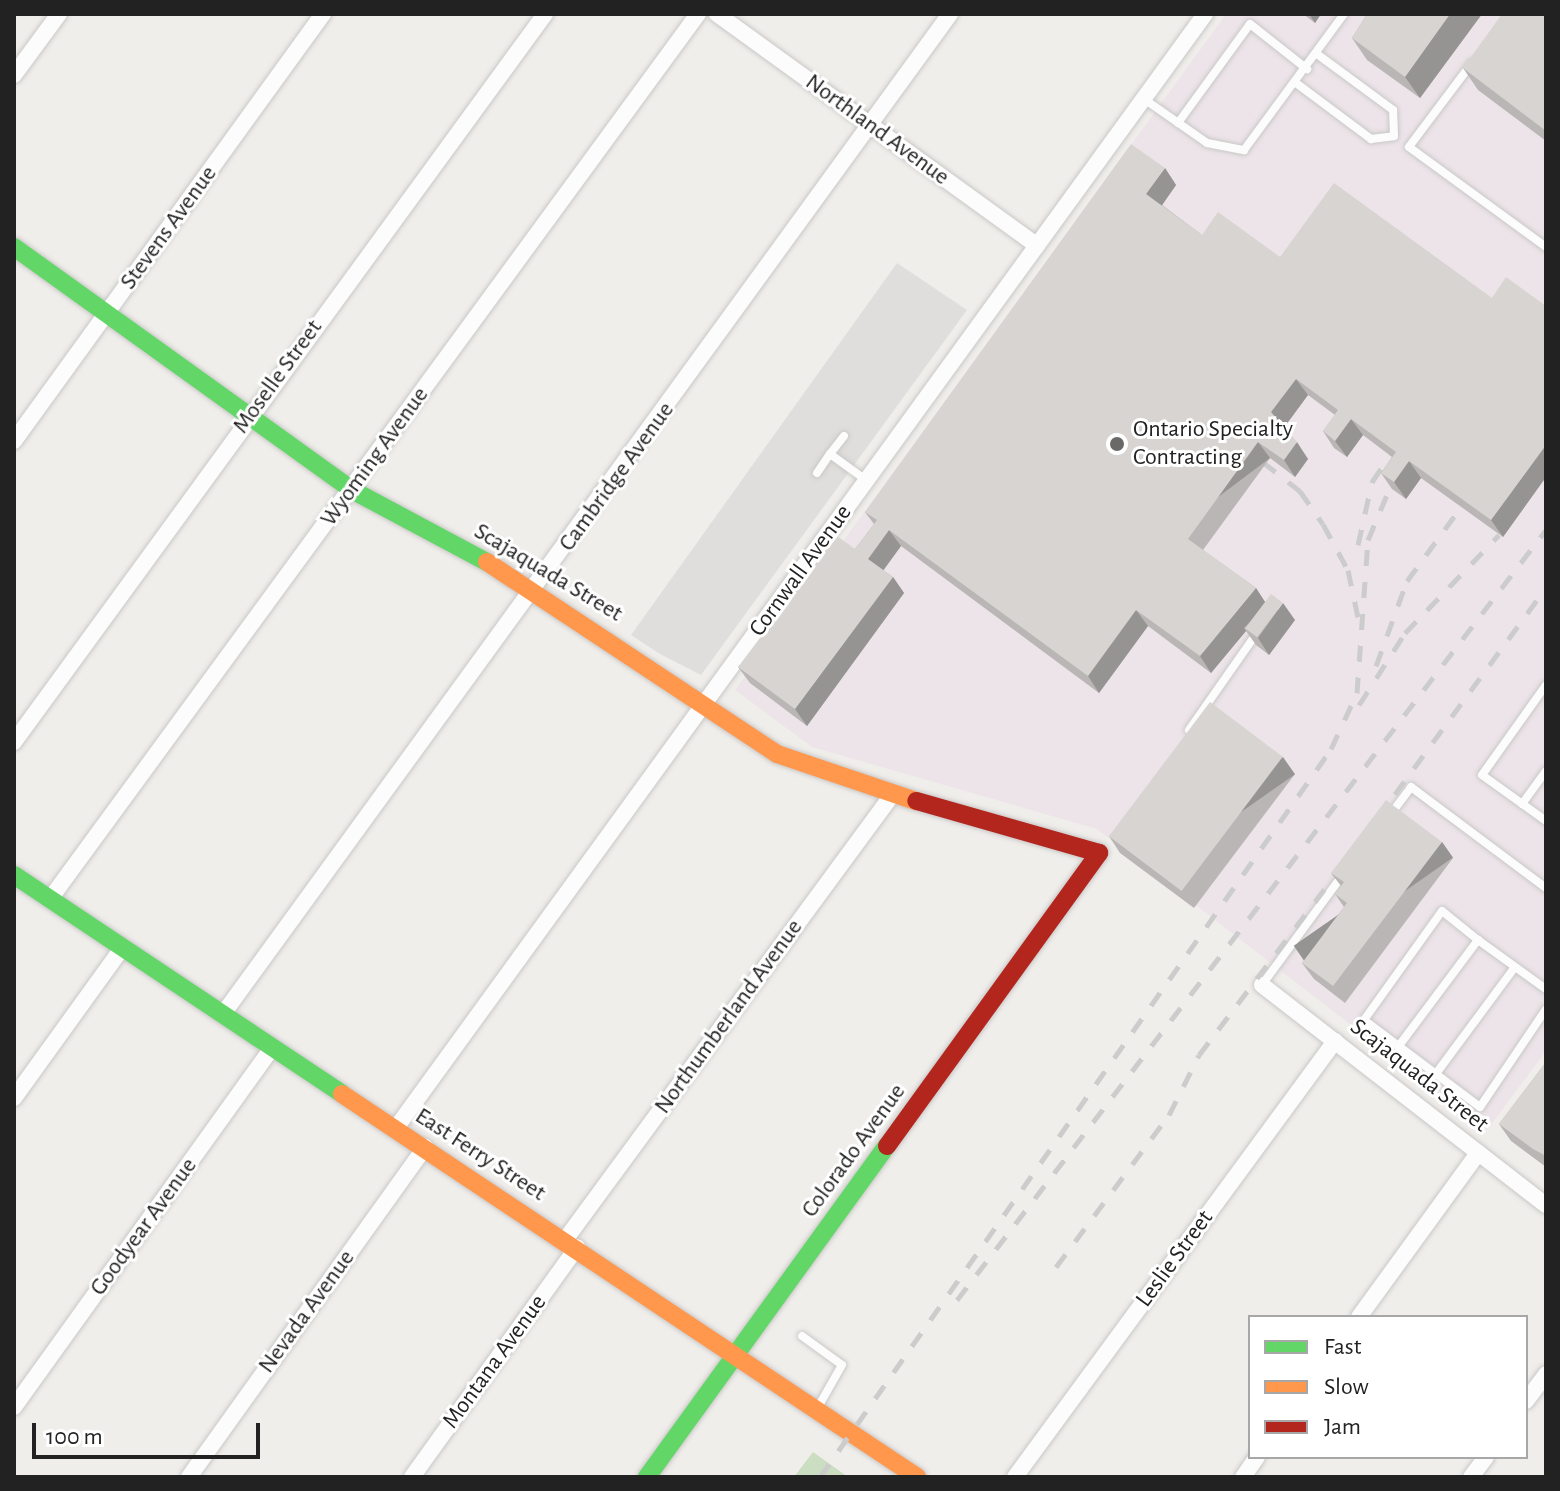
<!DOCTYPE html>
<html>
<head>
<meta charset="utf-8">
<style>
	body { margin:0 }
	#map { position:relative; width:1560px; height:1491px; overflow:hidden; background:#f0eeeb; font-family:"Alegreya Sans",sans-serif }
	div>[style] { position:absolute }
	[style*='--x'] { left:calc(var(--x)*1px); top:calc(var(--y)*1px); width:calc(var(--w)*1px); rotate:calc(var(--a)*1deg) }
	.residential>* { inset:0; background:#dfdedc }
	.industrial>* { inset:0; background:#ede4e9 }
	.forest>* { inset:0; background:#cbdec1 }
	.roads { filter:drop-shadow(0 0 2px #c9c8c7) drop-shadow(0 0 2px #c9c8c7) }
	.lane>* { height:8px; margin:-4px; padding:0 4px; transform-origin:4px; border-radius:4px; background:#fdfcfc }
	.street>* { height:16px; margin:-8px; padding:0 8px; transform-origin:8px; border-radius:8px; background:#fdfcfc }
	.fast>* { height:18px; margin:-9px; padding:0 9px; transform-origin:9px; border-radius:9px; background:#63d668 }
	.slow>* { height:18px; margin:-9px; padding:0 9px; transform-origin:9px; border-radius:9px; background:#ff974d }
	.jam>* { height:18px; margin:-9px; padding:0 9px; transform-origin:9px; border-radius:9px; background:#b3261e }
	.rail>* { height:5px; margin-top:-2.5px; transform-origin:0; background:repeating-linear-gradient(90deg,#ccc 0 16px,transparent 0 32px) }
	.wall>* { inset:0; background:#b9b6b5 }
	.shaded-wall>* { inset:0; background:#969493; transform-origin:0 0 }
	.building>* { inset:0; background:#d7d4d2; transform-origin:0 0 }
	.dots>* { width:22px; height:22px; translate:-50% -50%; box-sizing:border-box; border:4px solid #fff; border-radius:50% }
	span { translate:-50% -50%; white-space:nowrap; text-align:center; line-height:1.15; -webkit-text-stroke:6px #fff; paint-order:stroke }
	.street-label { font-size:24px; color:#222 }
	.poi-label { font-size:24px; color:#222 }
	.left { translate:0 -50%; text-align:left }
	.frame { position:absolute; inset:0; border:16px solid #222; pointer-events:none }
	.legend { position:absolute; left:1248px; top:1315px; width:280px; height:144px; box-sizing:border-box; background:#fff; border:2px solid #a7a7a7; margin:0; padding:10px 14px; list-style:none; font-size:24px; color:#222 }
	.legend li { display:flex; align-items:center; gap:16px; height:40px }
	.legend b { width:40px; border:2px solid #a7a7a7 }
	.scale { position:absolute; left:32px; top:1423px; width:228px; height:36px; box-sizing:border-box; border:4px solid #222; border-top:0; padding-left:10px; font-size:24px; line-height:28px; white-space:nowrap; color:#222; -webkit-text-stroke:6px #fff; paint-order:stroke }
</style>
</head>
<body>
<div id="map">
	<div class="residential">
		<div style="clip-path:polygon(897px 263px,967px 310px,701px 675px,660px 654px,631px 635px)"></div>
	</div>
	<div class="industrial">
		<div style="clip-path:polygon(1226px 14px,1546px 14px,1546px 1051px,1487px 1130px,1097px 829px,812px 747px,735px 690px)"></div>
	</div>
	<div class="forest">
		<div style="clip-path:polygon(813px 1452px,848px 1477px,794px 1477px)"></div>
	</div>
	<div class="roads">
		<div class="lane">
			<div style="--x:1472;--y:63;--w:105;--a:126.9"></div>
			<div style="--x:1409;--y:147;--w:170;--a:36.1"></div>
			<div style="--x:1296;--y:83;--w:94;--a:36.7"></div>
			<div style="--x:1371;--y:139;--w:23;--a:-7"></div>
			<div style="--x:1394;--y:136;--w:26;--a:-92"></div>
			<div style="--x:1393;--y:110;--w:94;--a:-143.6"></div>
			<div style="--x:1144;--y:99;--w:77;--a:34.9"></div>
			<div style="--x:1207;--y:143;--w:38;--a:11"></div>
			<div style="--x:1244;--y:150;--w:169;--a:-53.7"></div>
			<div style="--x:1178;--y:123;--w:122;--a:-54"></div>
			<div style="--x:1250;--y:24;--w:73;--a:38.3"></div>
			<div style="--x:844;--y:436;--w:23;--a:128"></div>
			<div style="--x:830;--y:454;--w:44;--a:35.8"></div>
			<div style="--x:817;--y:473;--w:23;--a:-56"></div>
			<div style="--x:1546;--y:685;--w:110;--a:125.4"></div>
			<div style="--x:1482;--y:775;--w:79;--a:35.7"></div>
			<div style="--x:1189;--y:730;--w:118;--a:-55"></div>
			<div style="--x:1522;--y:804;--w:41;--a:-54"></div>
			<div style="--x:1390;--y:815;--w:35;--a:-53"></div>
			<div style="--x:1411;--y:787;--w:169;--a:36.8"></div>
			<div style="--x:1478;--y:940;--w:46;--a:-141.1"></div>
			<div style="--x:1442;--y:911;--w:134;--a:125.6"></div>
			<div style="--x:1364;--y:1020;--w:145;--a:36.9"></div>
			<div style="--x:1480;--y:1107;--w:118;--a:-56"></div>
			<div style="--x:1262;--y:985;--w:139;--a:-53.8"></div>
			<div style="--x:1398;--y:1047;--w:134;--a:-53.2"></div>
			<div style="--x:1478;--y:940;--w:84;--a:35.8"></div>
			<div style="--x:1435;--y:1075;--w:134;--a:-53.5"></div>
			<div style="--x:802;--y:1336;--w:49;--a:35.9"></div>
			<div style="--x:842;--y:1365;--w:48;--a:119.7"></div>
		</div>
		<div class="street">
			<div style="--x:717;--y:14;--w:395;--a:35.9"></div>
			<div style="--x:14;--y:75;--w:76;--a:-53.6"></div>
			<div style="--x:14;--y:441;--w:527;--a:-54.11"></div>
			<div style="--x:14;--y:742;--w:901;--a:-53.89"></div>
			<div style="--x:50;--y:899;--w:1097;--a:-53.79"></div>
			<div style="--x:1262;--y:985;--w:359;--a:37.8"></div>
			<div style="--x:223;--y:1014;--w:1236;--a:-53.98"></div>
			<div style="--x:14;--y:1098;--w:186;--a:-54.2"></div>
			<div style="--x:396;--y:1128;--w:1377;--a:-54.01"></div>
			<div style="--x:565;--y:1240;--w:552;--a:-53.69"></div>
			<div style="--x:1359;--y:1317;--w:203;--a:-54"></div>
			<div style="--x:1526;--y:1401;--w:34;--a:-53"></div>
			<div style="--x:14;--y:1407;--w:443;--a:-54.3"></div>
			<div style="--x:189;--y:1477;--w:406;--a:-54.4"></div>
			<div style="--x:412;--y:1477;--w:283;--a:-54.3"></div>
			<div style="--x:1015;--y:1477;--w:541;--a:-53.72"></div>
			<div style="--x:1243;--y:1477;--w:24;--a:-55"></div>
			<div style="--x:1471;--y:1477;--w:25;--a:-53"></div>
		</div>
		<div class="fast">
			<div style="--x:14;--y:247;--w:416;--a:35.7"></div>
			<div style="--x:352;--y:490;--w:153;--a:28.1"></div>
			<div style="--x:14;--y:875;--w:394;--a:33.7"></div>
			<div style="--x:647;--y:1477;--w:409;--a:-54.1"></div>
		</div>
		<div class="slow">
			<div style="--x:487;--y:562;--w:348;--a:33.5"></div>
			<div style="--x:777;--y:754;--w:147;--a:18.7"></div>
			<div style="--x:342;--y:1094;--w:691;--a:33.67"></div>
		</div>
		<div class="jam">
			<div style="--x:887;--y:1146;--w:362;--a:-54.1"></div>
			<div style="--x:1099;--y:853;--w:190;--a:-164.1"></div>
		</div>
	</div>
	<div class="rail">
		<div style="--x:1263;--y:462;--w:47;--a:38.1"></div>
		<div style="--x:1300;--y:491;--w:40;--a:55.1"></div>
		<div style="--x:1323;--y:524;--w:52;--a:61.5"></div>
		<div style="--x:1348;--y:570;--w:48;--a:78"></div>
		<div style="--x:1358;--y:545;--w:65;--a:-77.5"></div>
		<div style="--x:1372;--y:482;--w:32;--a:-56"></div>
		<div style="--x:1376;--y:666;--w:90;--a:-70"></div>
		<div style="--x:1407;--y:581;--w:92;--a:-53.9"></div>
		<div style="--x:1359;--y:705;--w:85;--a:-57.4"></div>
		<div style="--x:1405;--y:633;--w:136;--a:-46.2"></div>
		<div style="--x:1376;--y:820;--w:288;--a:-53.8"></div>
		<div style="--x:1056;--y:1267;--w:189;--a:-53.4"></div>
		<div style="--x:1169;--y:1115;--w:67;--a:-63.4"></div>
		<div style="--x:1199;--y:1055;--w:246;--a:-52.9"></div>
		<div style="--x:957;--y:1300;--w:969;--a:-52.59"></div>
		<div style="--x:820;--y:1477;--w:889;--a:-54.93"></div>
		<div style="--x:1331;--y:749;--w:62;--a:-65.1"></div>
		<div style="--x:1357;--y:693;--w:153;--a:-85.9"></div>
		<div style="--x:1368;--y:540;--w:80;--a:-67.3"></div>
	</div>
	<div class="wall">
		<div style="clip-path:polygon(1303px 14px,1321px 14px,1315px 23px)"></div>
		<div style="clip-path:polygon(1367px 14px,1482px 14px,1420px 98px,1367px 60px,1352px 38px)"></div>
		<div style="clip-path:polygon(1546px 14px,1546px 141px,1478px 90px,1463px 68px)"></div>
		<div style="clip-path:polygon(1165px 168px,1176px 185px,1162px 205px,1202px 235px,1280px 257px,1492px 298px,1546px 306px,1546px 477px,1503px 537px,1421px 478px,1406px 499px,1392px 489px,1381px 473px,1392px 457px,1363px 435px,1347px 457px,1334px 448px,1323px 431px,1335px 415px,1308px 395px,1284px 427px,1308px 459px,1295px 477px,1270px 458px,1203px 550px,1256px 588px,1265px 602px,1295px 620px,1269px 655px,1256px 645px,1246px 631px,1211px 673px,1148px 626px,1099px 693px,901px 546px,883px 570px,893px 577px,904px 593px,807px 726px,750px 683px,738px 667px,855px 549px,874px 524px,865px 512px)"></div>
		<div style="clip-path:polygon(1295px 774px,1194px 908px,1120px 853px,1109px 836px)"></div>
		<div style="clip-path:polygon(1442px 842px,1453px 858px,1345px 1003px,1314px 979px,1302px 963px,1344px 907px,1335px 894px,1341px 886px,1331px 873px)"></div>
		<div style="clip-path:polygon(1546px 1062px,1546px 1167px,1511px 1141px,1499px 1124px)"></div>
	</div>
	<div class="shaded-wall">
		<div style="clip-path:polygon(1309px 14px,1321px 14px,1315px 23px)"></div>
		<div style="clip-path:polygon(1450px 14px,1482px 14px,1420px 98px,1405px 77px)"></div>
		<div style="clip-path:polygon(1165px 168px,1176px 185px,1158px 211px,1146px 194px)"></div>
		<div style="clip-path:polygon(1296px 379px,1308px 395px,1283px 429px,1271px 412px)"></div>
		<div style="clip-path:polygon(1351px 419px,1363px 435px,1347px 457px,1335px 441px)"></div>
		<div style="left:1258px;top:442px;width:20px;height:120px;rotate:53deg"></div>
		<div style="clip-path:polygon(1297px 442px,1308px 459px,1295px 477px,1284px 460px)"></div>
		<div style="clip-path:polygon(1546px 445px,1546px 477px,1503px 537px,1491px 520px)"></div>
		<div style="clip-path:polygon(1409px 461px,1421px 478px,1406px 499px,1394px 482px)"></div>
		<div style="clip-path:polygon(889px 530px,901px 546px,880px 575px,868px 559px)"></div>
		<div style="clip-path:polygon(893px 577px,904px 593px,807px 726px,795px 709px)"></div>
		<div style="clip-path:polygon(1256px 588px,1267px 605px,1244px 628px,1246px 631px,1211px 673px,1200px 656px)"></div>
		<div style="clip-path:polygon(1283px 603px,1295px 620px,1269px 655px,1258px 638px)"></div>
		<div style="clip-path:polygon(1136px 610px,1148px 626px,1099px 693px,1088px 676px)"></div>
		<div style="left:1283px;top:757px;width:21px;height:168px;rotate:55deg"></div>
		<div style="left:1442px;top:842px;width:19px;height:181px;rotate:55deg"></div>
	</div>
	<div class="building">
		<div style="clip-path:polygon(1367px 14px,1450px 14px,1405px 77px,1352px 38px)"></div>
		<div style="clip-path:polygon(1502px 14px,1546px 14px,1546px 131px,1463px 68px)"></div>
		<div style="clip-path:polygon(1131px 144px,1165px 168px,1146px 194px,1202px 235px,1218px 212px,1280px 257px,1334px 183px,1492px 298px,1506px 277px,1546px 306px,1546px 445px,1491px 520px,1409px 461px,1394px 482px,1381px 473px,1396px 452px,1351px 419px,1335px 441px,1323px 431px,1338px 410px,1296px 379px,1271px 412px,1297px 442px,1284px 460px,1258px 442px,1188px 539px,1256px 588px,1200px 656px,1136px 610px,1088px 676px,889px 530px,868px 559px,893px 577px,795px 709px,738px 667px,837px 536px,855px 549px,877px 520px,865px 512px)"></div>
		<div style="left:1271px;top:594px;width:15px;height:43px;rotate:37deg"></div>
		<div style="left:1210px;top:702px;width:91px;height:168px;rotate:37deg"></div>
		<div style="clip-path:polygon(1386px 800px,1442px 842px,1333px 986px,1302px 963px,1347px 903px,1335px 894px,1344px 882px,1331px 873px)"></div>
		<div style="clip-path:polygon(1546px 1062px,1546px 1156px,1533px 1149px,1499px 1124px)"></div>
	</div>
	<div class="dots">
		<div style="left:1117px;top:444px;background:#6a6968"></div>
	</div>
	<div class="street-label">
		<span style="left:877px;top:130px;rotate:36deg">Northland Avenue</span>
		<span style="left:169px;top:228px;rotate:-54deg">Stevens Avenue</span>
		<span style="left:278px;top:377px;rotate:-54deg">Moselle Street</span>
		<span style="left:375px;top:457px;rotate:-54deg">Wyoming Avenue</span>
		<span style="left:617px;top:477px;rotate:-54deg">Cambridge Avenue</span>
		<span style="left:801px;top:571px;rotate:-54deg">Cornwall Avenue</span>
		<span style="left:548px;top:573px;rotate:31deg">Scajaquada Street</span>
		<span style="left:729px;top:1017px;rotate:-54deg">Northumberland Avenue</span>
		<span style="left:1419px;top:1076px;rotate:38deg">Scajaquada Street</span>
		<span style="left:854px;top:1151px;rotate:-54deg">Colorado Avenue</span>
		<span style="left:480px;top:1155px;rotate:33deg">East Ferry Street</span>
		<span style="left:144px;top:1227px;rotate:-54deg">Goodyear Avenue</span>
		<span style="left:1175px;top:1259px;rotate:-54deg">Leslie Street</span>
		<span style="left:307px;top:1312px;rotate:-54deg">Nevada Avenue</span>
		<span style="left:495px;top:1362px;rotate:-54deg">Montana Avenue</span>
	</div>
	<div class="poi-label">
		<span class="left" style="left:1133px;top:444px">Ontario Specialty<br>Contracting</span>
	</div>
	<div class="frame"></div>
	<ul class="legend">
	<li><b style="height:10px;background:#63d668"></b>Fast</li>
	<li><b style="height:10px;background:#ff974d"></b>Slow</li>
	<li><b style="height:10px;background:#b3261e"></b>Jam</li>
	</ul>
	<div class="scale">100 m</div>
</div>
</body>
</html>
